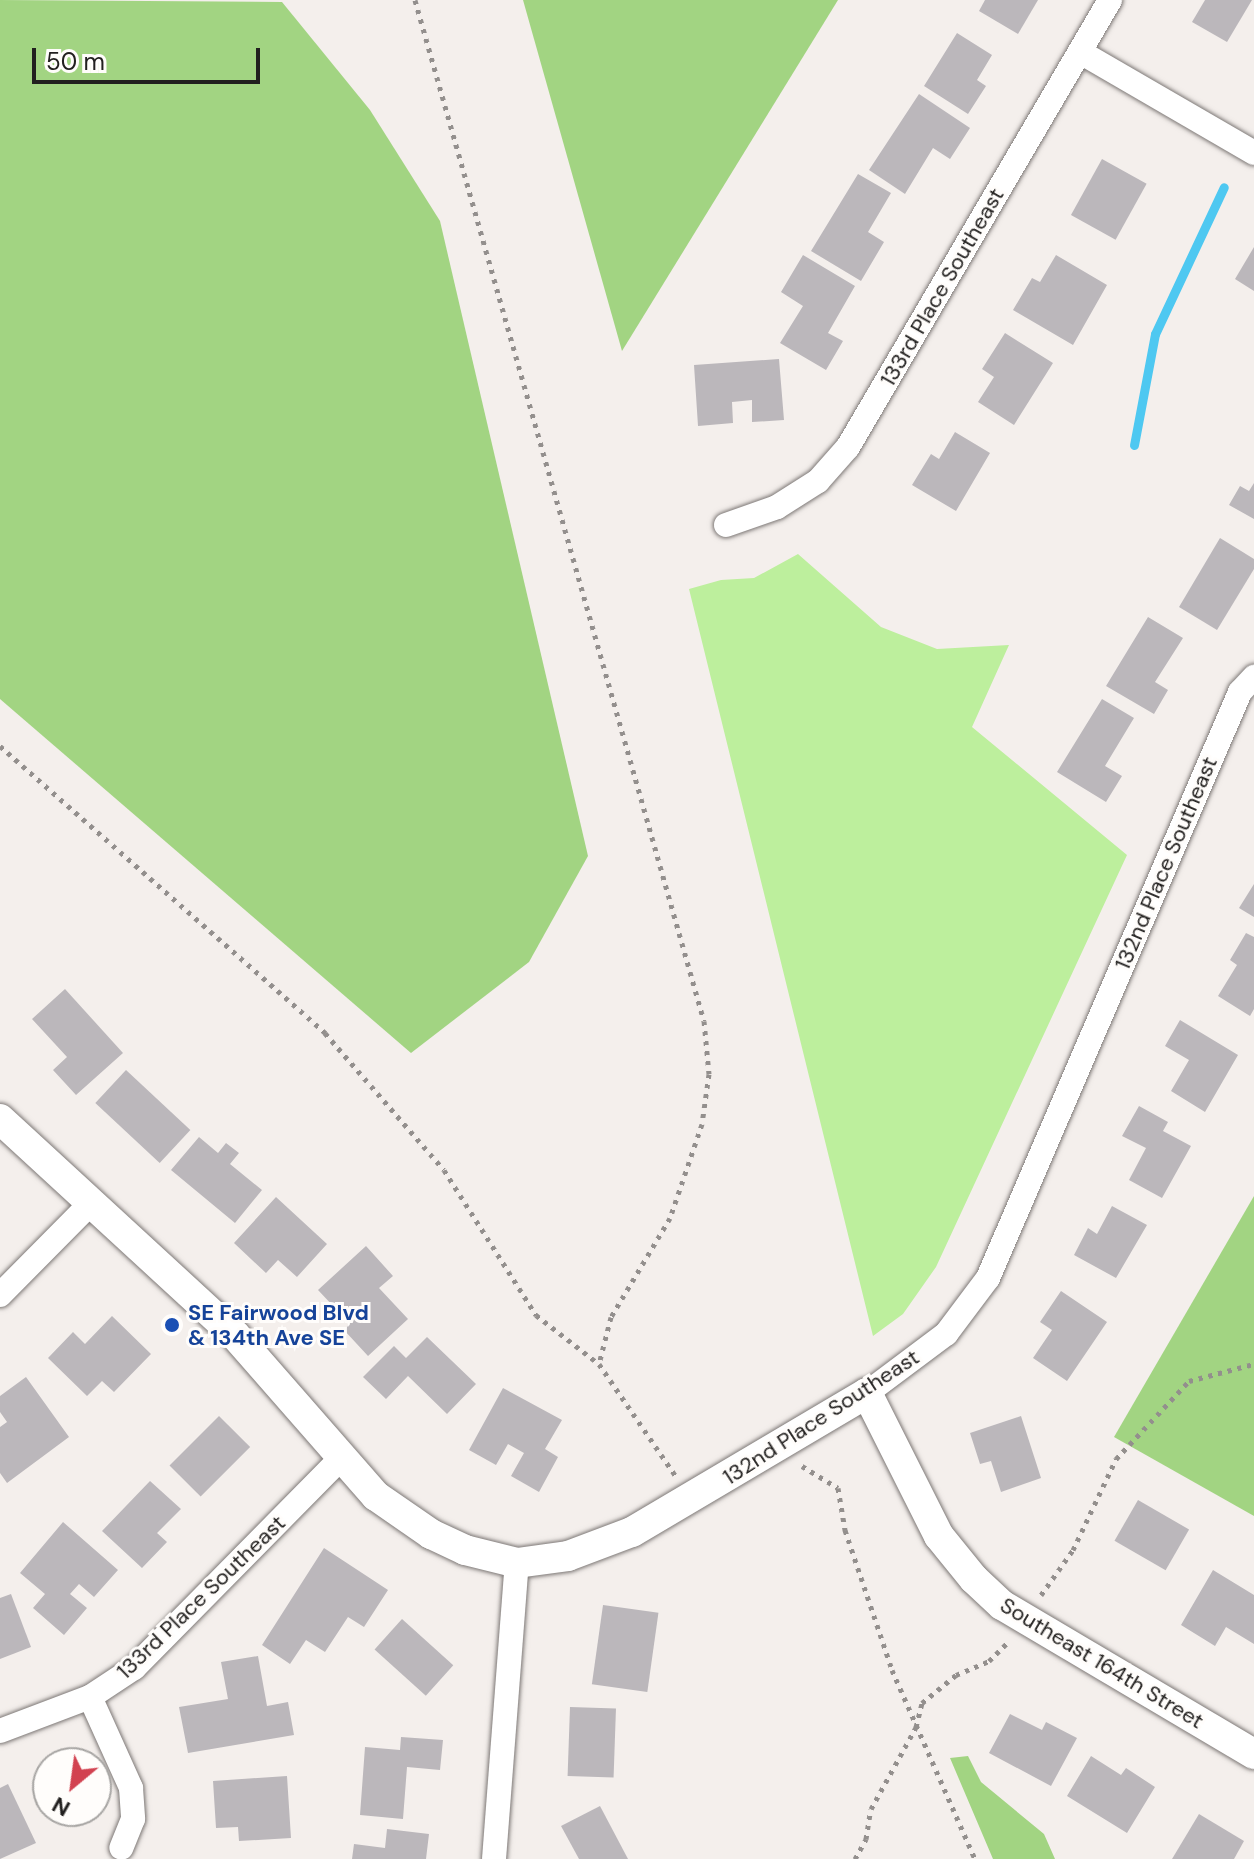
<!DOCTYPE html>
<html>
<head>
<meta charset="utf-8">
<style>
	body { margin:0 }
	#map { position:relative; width:1254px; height:1859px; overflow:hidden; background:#f4efec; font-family:"DM Sans",sans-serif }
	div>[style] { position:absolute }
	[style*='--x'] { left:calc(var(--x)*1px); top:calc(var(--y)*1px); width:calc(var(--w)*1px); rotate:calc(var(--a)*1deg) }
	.green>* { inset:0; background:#bdef9d }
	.forest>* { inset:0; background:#a2d482 }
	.stream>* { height:9px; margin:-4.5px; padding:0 4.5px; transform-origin:4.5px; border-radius:4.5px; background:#4ec8f1 }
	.building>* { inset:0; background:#bbb7bb; transform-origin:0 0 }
	.path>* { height:5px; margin-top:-2.5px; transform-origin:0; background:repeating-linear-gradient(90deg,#938f8d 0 4px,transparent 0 10px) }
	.roads { filter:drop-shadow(0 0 2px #7d7876) drop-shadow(0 0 2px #7d7876) }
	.minor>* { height:24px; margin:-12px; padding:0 12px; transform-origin:12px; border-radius:12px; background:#fff }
	.tertiary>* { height:30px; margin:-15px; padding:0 15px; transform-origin:15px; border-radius:15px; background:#fff }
	.dots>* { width:22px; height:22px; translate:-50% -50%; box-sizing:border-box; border:4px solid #fffdfb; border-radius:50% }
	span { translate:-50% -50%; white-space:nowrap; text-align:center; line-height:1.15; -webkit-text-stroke:6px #fffdfb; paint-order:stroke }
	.street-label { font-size:22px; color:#22201f }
	.transit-label { font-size:22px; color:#164399; font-weight:700 }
	.left { translate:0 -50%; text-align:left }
	.north { position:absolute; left:32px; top:1747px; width:80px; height:80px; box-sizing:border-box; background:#fffdfb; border:2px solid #a7a5a3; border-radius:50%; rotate:209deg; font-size:22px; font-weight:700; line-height:32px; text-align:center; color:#22201f }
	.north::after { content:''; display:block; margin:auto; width:28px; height:36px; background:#d24250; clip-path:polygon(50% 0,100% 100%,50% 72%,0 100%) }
	.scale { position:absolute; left:32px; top:48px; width:228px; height:36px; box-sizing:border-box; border:4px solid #22201f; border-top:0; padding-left:10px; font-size:24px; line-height:28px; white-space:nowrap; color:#22201f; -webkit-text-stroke:6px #fffdfb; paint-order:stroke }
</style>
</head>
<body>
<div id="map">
	<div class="green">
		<div style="clip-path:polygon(798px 554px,881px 627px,937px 649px,1009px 645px,972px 727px,1127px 855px,936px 1267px,903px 1314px,873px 1336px,689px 589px,721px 580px,754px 578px)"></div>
	</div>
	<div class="forest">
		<div style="clip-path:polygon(0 0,282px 2px,370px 110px,440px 221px,588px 856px,529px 962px,411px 1053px,0 699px)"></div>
		<div style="clip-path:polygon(523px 0,838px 0,622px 351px)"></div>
		<div style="clip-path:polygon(1254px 1196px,1254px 1516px,1114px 1437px)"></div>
		<div style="clip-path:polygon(968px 1756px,981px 1782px,1044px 1834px,1055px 1859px,993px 1859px,950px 1758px)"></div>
	</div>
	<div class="stream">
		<div style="--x:1134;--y:445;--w:113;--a:-79.3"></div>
		<div style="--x:1155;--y:334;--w:162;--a:-64.9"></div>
	</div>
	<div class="building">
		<div style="clip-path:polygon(985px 0,1038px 0,1018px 34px,979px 11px)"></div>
		<div style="clip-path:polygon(1205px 0,1252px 0,1227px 42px,1192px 22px)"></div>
		<div style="clip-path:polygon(957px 33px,992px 55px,977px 80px,986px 86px,968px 114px,924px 86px)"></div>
		<div style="clip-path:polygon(919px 94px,970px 128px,950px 159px,933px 148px,905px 194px,869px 170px)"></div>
		<div style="left:1102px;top:159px;width:51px;height:64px;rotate:29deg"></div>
		<div style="clip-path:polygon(858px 174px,891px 193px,868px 232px,884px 242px,861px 281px,811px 251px)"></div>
		<div style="clip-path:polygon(1254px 247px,1254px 291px,1235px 279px)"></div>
		<div style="clip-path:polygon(803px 255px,855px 286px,828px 333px,843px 341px,826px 370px,780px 343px,803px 306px,781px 292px)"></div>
		<div style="clip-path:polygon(1056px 255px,1107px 285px,1073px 345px,1013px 310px,1032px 278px,1040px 282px)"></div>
		<div style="clip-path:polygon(1005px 333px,1053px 363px,1014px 425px,978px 402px,994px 377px,982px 369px)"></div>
		<div style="clip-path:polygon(779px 359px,784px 420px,752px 422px,752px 400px,732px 402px,733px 423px,698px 426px,694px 365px)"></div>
		<div style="clip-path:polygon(955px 432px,990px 453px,956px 511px,912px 485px,931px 454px,939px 459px)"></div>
		<div style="clip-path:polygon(1254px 483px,1254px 519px,1229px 505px,1240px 486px,1249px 491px)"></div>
		<div style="clip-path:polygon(1220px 538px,1254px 559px,1254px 569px,1217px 630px,1179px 607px)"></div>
		<div style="clip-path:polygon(1148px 617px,1183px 638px,1155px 682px,1168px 690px,1154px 714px,1106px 686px)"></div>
		<div style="clip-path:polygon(1102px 699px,1134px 718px,1105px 766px,1122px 776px,1106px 802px,1057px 772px)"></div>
		<div style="clip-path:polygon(1254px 884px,1254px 917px,1239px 908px)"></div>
		<div style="clip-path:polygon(1246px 933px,1254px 937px,1254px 1009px,1250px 1016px,1218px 996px,1237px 965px,1230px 960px)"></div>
		<div style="clip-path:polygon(65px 989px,123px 1053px,76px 1095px,53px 1070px,67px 1057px,32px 1019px)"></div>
		<div style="clip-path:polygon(1180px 1020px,1238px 1055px,1205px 1112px,1171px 1091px,1189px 1060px,1165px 1046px)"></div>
		<div style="left:126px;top:1070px;width:88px;height:45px;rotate:43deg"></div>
		<div style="clip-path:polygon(1139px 1106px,1168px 1122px,1163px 1131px,1191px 1146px,1162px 1198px,1129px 1180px,1146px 1148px,1122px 1136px)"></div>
		<div style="clip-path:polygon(199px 1137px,218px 1153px,226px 1143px,239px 1153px,230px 1164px,262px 1190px,235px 1223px,171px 1170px)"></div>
		<div style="clip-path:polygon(276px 1197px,327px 1244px,297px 1277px,278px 1260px,266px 1273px,234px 1243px)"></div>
		<div style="clip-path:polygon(1112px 1206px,1147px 1225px,1116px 1278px,1074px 1255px,1088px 1228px,1097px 1234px)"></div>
		<div style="clip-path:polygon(366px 1246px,393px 1276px,379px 1288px,408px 1319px,368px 1356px,344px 1330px,350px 1324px,318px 1290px)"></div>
		<div style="clip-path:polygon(1061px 1291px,1107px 1322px,1067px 1381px,1033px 1358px,1052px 1330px,1040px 1322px)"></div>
		<div style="clip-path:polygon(112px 1316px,151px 1354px,114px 1392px,102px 1381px,87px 1396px,48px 1358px,73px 1332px,85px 1344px)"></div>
		<div style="clip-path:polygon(427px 1337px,476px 1384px,447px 1414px,408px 1376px,386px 1399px,363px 1377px,394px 1346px,406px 1358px)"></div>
		<div style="clip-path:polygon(26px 1377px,69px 1437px,7px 1483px,0 1473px,0 1427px,7px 1422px,0 1412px,0 1396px)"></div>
		<div style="clip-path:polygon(503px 1388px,562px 1420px,545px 1449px,558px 1457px,539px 1492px,511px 1476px,524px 1453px,508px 1444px,496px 1465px,469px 1450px)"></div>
		<div style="left:219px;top:1416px;width:44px;height:70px;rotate:45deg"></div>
		<div style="clip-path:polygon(1021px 1416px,1041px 1478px,1001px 1492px,991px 1461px,980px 1464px,970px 1433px)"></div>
		<div style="clip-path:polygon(150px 1481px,181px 1509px,157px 1533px,167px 1542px,142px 1568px,102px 1531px)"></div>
		<div style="left:1138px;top:1500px;width:59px;height:47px;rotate:30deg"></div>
		<div style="clip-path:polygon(63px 1522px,118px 1570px,94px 1597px,79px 1584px,70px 1594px,87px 1608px,64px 1635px,33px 1608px,45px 1594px,20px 1573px)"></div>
		<div style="clip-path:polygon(324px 1548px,388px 1590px,364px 1627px,348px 1617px,325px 1652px,306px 1640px,290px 1664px,262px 1645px)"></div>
		<div style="clip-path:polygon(1213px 1570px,1254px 1595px,1254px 1644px,1226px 1627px,1215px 1646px,1181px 1625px)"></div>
		<div style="clip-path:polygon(11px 1594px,31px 1647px,0 1659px,0 1598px)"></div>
		<div style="left:603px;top:1605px;width:56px;height:80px;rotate:8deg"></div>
		<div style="left:402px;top:1619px;width:69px;height:41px;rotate:42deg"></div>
		<div style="clip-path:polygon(258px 1656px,267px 1706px,288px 1702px,294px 1735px,188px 1753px,179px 1707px,228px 1699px,221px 1662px)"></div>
		<div style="left:570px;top:1707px;width:46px;height:69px;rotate:2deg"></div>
		<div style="clip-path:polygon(1010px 1714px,1042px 1730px,1046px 1722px,1077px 1738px,1051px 1786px,989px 1753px)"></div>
		<div style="clip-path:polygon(401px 1737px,443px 1740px,440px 1770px,407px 1767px,403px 1819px,360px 1815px,365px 1747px,400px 1750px)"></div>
		<div style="clip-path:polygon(1091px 1756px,1121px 1775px,1126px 1768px,1155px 1787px,1127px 1833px,1067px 1796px)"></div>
		<div style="clip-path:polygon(287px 1776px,291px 1838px,239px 1841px,238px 1827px,216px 1828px,213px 1781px)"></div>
		<div style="clip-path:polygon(8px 1784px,36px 1843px,0 1859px,0 1788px)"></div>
		<div style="clip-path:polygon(600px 1806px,628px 1859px,579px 1859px,561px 1826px)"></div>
		<div style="clip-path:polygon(1199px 1814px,1244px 1841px,1234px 1859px,1172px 1859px)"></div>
		<div style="clip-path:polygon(387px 1829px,429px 1834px,426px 1859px,352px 1859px,354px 1844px,385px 1848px)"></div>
	</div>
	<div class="path">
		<div style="--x:415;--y:0;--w:1061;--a:74.2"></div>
		<div style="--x:704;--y:1021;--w:53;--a:84.6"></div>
		<div style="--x:709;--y:1074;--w:50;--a:98"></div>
		<div style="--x:702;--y:1124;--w:99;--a:108.8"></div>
		<div style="--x:670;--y:1218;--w:115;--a:120.8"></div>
		<div style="--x:611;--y:1317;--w:49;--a:104.3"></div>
		<div style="--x:599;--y:1364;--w:135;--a:55.6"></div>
		<div style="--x:0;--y:746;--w:434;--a:41.4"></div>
		<div style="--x:325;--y:1033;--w:181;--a:49"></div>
		<div style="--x:444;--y:1170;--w:172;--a:57.6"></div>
		<div style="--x:536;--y:1315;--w:80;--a:37.9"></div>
		<div style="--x:802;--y:1466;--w:42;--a:31.4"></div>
		<div style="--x:838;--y:1488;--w:43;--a:80.5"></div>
		<div style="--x:845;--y:1530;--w:148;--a:71.4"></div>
		<div style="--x:892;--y:1670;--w:206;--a:66.3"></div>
		<div style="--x:1041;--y:1595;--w:55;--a:-54.6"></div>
		<div style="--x:1073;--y:1550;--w:101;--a:-64.7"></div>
		<div style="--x:1116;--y:1459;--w:107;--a:-46.9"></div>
		<div style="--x:1189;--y:1381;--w:67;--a:-14.7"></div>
		<div style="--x:855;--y:1859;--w:23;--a:-61"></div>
		<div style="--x:866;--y:1839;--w:30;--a:-81"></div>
		<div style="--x:871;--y:1809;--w:94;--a:-61.2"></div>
		<div style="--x:916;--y:1727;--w:25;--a:-76"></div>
		<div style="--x:922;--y:1703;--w:44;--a:-39.5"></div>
		<div style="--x:956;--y:1675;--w:36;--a:-23"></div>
		<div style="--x:989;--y:1661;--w:27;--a:-45"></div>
	</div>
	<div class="roads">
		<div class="minor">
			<div style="--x:1080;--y:52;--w:201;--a:30.1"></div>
			<div style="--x:726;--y:525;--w:54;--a:-19.4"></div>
			<div style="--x:777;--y:507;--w:49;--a:-32.4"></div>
			<div style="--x:818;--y:481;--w:45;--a:-48.6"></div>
			<div style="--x:848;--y:447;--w:518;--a:-59.62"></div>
			<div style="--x:0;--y:1295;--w:129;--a:-45.3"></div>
			<div style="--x:867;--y:1393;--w:99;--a:-36.8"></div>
			<div style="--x:946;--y:1334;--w:70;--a:-53.1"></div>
			<div style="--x:988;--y:1278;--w:638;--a:-66.73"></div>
			<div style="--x:1240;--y:692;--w:21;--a:-47"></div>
			<div style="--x:90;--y:1697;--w:100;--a:65.7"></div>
			<div style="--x:131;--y:1788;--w:31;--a:86"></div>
			<div style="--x:133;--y:1819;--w:31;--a:112"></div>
			<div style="--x:0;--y:1731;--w:96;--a:-20.7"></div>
			<div style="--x:90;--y:1697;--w:53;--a:-33.4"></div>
			<div style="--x:134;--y:1668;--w:295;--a:-45.4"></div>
			<div style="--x:494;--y:1859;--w:297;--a:-85.6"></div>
		</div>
		<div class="tertiary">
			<div style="--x:0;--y:1119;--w:319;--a:42.6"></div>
			<div style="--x:235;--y:1335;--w:214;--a:48.8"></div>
			<div style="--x:376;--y:1496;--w:67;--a:34.6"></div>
			<div style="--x:431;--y:1534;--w:38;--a:25"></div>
			<div style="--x:465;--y:1550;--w:54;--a:14"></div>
			<div style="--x:517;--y:1563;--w:51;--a:-7.8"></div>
			<div style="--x:568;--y:1556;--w:68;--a:-20.6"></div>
			<div style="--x:632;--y:1532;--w:273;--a:-30.6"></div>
			<div style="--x:867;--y:1393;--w:160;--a:63.3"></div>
			<div style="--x:939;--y:1536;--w:55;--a:50.9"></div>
			<div style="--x:974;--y:1579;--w:38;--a:43"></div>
			<div style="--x:1002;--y:1605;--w:293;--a:30.6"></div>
		</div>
	</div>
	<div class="dots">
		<div style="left:172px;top:1325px;background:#1a4fb4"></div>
	</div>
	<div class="street-label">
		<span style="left:942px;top:287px;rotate:-60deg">133rd Place Southeast</span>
		<span style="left:1166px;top:863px;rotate:-67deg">132nd Place Southeast</span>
		<span style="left:821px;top:1417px;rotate:-33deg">132nd Place Southeast</span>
		<span style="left:201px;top:1597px;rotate:-44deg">133rd Place Southeast</span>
		<span style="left:1102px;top:1663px;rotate:31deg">Southeast 164th Street</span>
	</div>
	<div class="transit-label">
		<span class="left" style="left:188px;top:1325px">SE Fairwood Blvd<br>&amp; 134th Ave SE</span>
	</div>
	<div class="north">N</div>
	<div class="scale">50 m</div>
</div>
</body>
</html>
